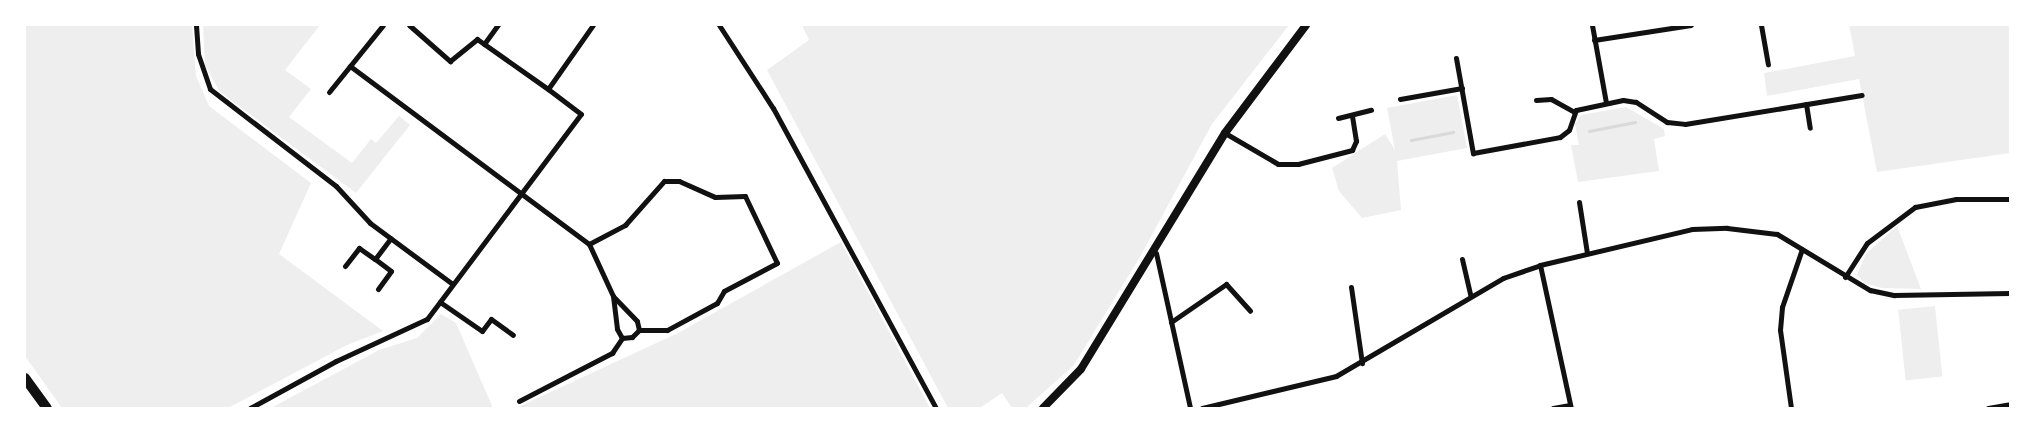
<!DOCTYPE html>
<html>
<head>
<meta charset="utf-8">
<style>
	body { margin:0 }
	#map { position:relative; width:2035px; height:433px; overflow:hidden; background:#fff; font-family:"Sofia Sans Condensed",sans-serif }
	div>[style] { position:absolute }
	[style*='--x'] { left:calc(var(--x)*1px); top:calc(var(--y)*1px); width:calc(var(--w)*1px); rotate:calc(var(--a)*1deg) }
	.green>* { inset:0; background:#eee; transform-origin:0 0 }
	.stream>* { height:3px; margin:-1.5px; padding:0 1.5px; transform-origin:1.5px; border-radius:1.5px; background:#d9d9d9 }
	.minor>* { height:5px; margin:-2.5px; padding:0 2.5px; transform-origin:2.5px; border-radius:2.5px; background:#111 }
	.tertiary>* { height:8px; margin:-4px; padding:0 4px; transform-origin:4px; border-radius:4px; background:#111 }
	.primary>* { height:10px; margin:-5px; padding:0 5px; transform-origin:5px; border-radius:5px; background:#111 }
	span { translate:-50% -50%; white-space:nowrap; text-align:center; line-height:1.15; -webkit-text-stroke:5px #fff; paint-order:stroke }
	.frame { position:absolute; inset:0; border:26px solid #fff; pointer-events:none }
</style>
</head>
<body>
<div id="map">
	<div class="green">
		<div style="clip-path:polygon(25px 25px,192px 25px,196px 76px,209px 106px,311px 183px,279px 254px,383px 331px,347px 345px,228px 408px,62px 408px,25px 356px)"></div>
		<div style="clip-path:polygon(203px 25px,320px 25px,285px 70px,311px 89px,289px 117px,352px 163px,371px 139px,376px 143px,399px 116px,410px 125px,356px 193px,220px 92px,205px 65px)"></div>
		<div style="clip-path:polygon(802px 25px,1289px 25px,1212px 124px,1141px 255px,1074px 365px,1026px 408px,1012px 408px,1002px 393px,980px 408px,948px 408px,767px 70px,809px 40px)"></div>
		<div style="clip-path:polygon(1849px 25px,2010px 25px,2010px 153px,1877px 172px,1859px 79px,1767px 96px,1764px 73px,1855px 56px)"></div>
		<div style="clip-path:polygon(1457px 95px,1467px 148px,1397px 161px,1401px 210px,1362px 218px,1339px 191px,1332px 168px,1385px 134px,1395px 150px,1387px 108px)"></div>
		<div style="clip-path:polygon(1626px 107px,1664px 129px,1665px 136px,1654px 139px,1659px 171px,1578px 182px,1571px 145px,1579px 145px,1575px 124px,1581px 115px)"></div>
		<div style="clip-path:polygon(1897px 226px,1921px 289px,1882px 288px,1864px 283px,1857px 275px,1866px 254px)"></div>
		<div style="clip-path:polygon(841px 242px,930px 408px,516px 408px,678px 333px)"></div>
		<div style="left:1935px;top:306px;width:71px;height:37px;rotate:84deg"></div>
		<div style="clip-path:polygon(441px 314px,456px 323px,493px 408px,271px 408px,379px 350px,417px 338px)"></div>
	</div>
	<div class="stream">
		<div style="--x:1589;--y:131;--w:47;--a:-11.1"></div>
		<div style="--x:1411;--y:140;--w:43;--a:-10.8"></div>
	</div>
	<div class="minor">
		<div style="--x:196;--y:25;--w:29;--a:86"></div>
		<div style="--x:198;--y:54;--w:37;--a:71"></div>
		<div style="--x:210;--y:89;--w:159;--a:37.6"></div>
		<div style="--x:336;--y:186;--w:50;--a:47.4"></div>
		<div style="--x:370;--y:223;--w:101;--a:36.5"></div>
		<div style="--x:409;--y:25;--w:55;--a:41.3"></div>
		<div style="--x:450;--y:61;--w:35;--a:-39"></div>
		<div style="--x:477;--y:39;--w:87;--a:35.2"></div>
		<div style="--x:719;--y:25;--w:99;--a:57"></div>
		<div style="--x:773;--y:108;--w:341;--a:61.5"></div>
		<div style="--x:1592;--y:25;--w:79;--a:79.8"></div>
		<div style="--x:1761;--y:25;--w:40;--a:80"></div>
		<div style="--x:1594;--y:40;--w:98;--a:-8.8"></div>
		<div style="--x:484;--y:44;--w:24;--a:-54"></div>
		<div style="--x:1456;--y:58;--w:97;--a:79.9"></div>
		<div style="--x:1473;--y:153;--w:88;--a:-10.4"></div>
		<div style="--x:1560;--y:137;--w:11;--a:-38"></div>
		<div style="--x:1569;--y:130;--w:21;--a:-71"></div>
		<div style="--x:1576;--y:110;--w:48;--a:-12"></div>
		<div style="--x:1623;--y:100;--w:13;--a:9"></div>
		<div style="--x:1636;--y:102;--w:37;--a:33"></div>
		<div style="--x:1667;--y:122;--w:18;--a:6"></div>
		<div style="--x:1685;--y:124;--w:179;--a:-9.3"></div>
		<div style="--x:350;--y:66;--w:298;--a:36.7"></div>
		<div style="--x:589;--y:244;--w:57;--a:65.2"></div>
		<div style="--x:613;--y:296;--w:33;--a:83"></div>
		<div style="--x:617;--y:329;--w:10;--a:61"></div>
		<div style="--x:622;--y:338;--w:10;--a:-6"></div>
		<div style="--x:632;--y:337;--w:10;--a:-45"></div>
		<div style="--x:639;--y:330;--w:9;--a:-103"></div>
		<div style="--x:637;--y:321;--w:33;--a:-134"></div>
		<div style="--x:329;--y:92;--w:86;--a:-51.1"></div>
		<div style="--x:1400;--y:99;--w:63;--a:-10.1"></div>
		<div style="--x:1536;--y:100;--w:15;--a:-4"></div>
		<div style="--x:1551;--y:99;--w:26;--a:29"></div>
		<div style="--x:1806;--y:104;--w:24;--a:81"></div>
		<div style="--x:1338;--y:118;--w:34;--a:-14"></div>
		<div style="--x:1225;--y:133;--w:61;--a:30.3"></div>
		<div style="--x:1278;--y:164;--w:20;--a:0"></div>
		<div style="--x:1298;--y:164;--w:56;--a:-14.5"></div>
		<div style="--x:1352;--y:150;--w:10;--a:-66"></div>
		<div style="--x:1356;--y:141;--w:26;--a:-99"></div>
		<div style="--x:1579;--y:202;--w:52;--a:81.1"></div>
		<div style="--x:589;--y:244;--w:41;--a:-27.8"></div>
		<div style="--x:625;--y:225;--w:59;--a:-48.4"></div>
		<div style="--x:664;--y:181;--w:15;--a:0"></div>
		<div style="--x:679;--y:181;--w:39;--a:24"></div>
		<div style="--x:715;--y:197;--w:30;--a:-2"></div>
		<div style="--x:745;--y:196;--w:74;--a:64.5"></div>
		<div style="--x:777;--y:263;--w:60;--a:152.2"></div>
		<div style="--x:724;--y:291;--w:14;--a:120"></div>
		<div style="--x:717;--y:303;--w:57;--a:151.6"></div>
		<div style="--x:667;--y:330;--w:28;--a:180"></div>
		<div style="--x:1156;--y:253;--w:159;--a:77.6"></div>
		<div style="--x:1462;--y:259;--w:37;--a:77"></div>
		<div style="--x:1540;--y:265;--w:146;--a:77.8"></div>
		<div style="--x:345;--y:266;--w:23;--a:-52"></div>
		<div style="--x:359;--y:248;--w:19;--a:35"></div>
		<div style="--x:1845;--y:277;--w:40;--a:-57.1"></div>
		<div style="--x:1867;--y:243;--w:60;--a:-36.9"></div>
		<div style="--x:1915;--y:207;--w:42;--a:-11"></div>
		<div style="--x:1956;--y:199;--w:54;--a:0"></div>
		<div style="--x:1351;--y:287;--w:77;--a:81.8"></div>
		<div style="--x:378;--y:289;--w:22;--a:-54"></div>
		<div style="--x:391;--y:271;--w:20;--a:-143"></div>
		<div style="--x:375;--y:259;--w:26;--a:-53"></div>
		<div style="--x:440;--y:302;--w:51;--a:34.6"></div>
		<div style="--x:482;--y:331;--w:15;--a:-53"></div>
		<div style="--x:491;--y:319;--w:27;--a:36"></div>
		<div style="--x:1171;--y:322;--w:67;--a:-34.6"></div>
		<div style="--x:1226;--y:284;--w:36;--a:48"></div>
		<div style="--x:519;--y:401;--w:105;--a:-27.3"></div>
		<div style="--x:612;--y:353;--w:18;--a:-56"></div>
		<div style="--x:250;--y:408;--w:98;--a:-28.7"></div>
		<div style="--x:336;--y:361;--w:100;--a:-24.8"></div>
		<div style="--x:427;--y:319;--w:256;--a:-53.1"></div>
		<div style="--x:581;--y:114;--w:41;--a:-142.9"></div>
		<div style="--x:548;--y:89;--w:78;--a:-54.9"></div>
		<div style="--x:1202;--y:408;--w:138;--a:-13.4"></div>
		<div style="--x:1336;--y:376;--w:194;--a:-30.4"></div>
		<div style="--x:1503;--y:278;--w:39;--a:-19"></div>
		<div style="--x:1540;--y:265;--w:156;--a:-13.3"></div>
		<div style="--x:1692;--y:229;--w:35;--a:-2"></div>
		<div style="--x:1727;--y:228;--w:50;--a:6.8"></div>
		<div style="--x:1777;--y:234;--w:109;--a:31.1"></div>
		<div style="--x:1870;--y:290;--w:25;--a:12"></div>
		<div style="--x:1894;--y:295;--w:116;--a:-1"></div>
		<div style="--x:1553;--y:408;--w:17;--a:-10"></div>
		<div style="--x:1791;--y:408;--w:79;--a:-98"></div>
		<div style="--x:1780;--y:330;--w:23;--a:-85"></div>
		<div style="--x:1782;--y:307;--w:61;--a:-71"></div>
		<div style="--x:1988;--y:408;--w:22;--a:-10"></div>
	</div>
	<div class="tertiary">
		<div style="--x:1043;--y:408;--w:54;--a:-45.7"></div>
		<div style="--x:1081;--y:369;--w:276;--a:-58.6"></div>
		<div style="--x:1225;--y:133;--w:135;--a:-53.1"></div>
	</div>
	<div class="primary">
		<div style="--x:25;--y:378;--w:37;--a:54"></div>
	</div>
	<div class="frame"></div>
</div>
</body>
</html>
